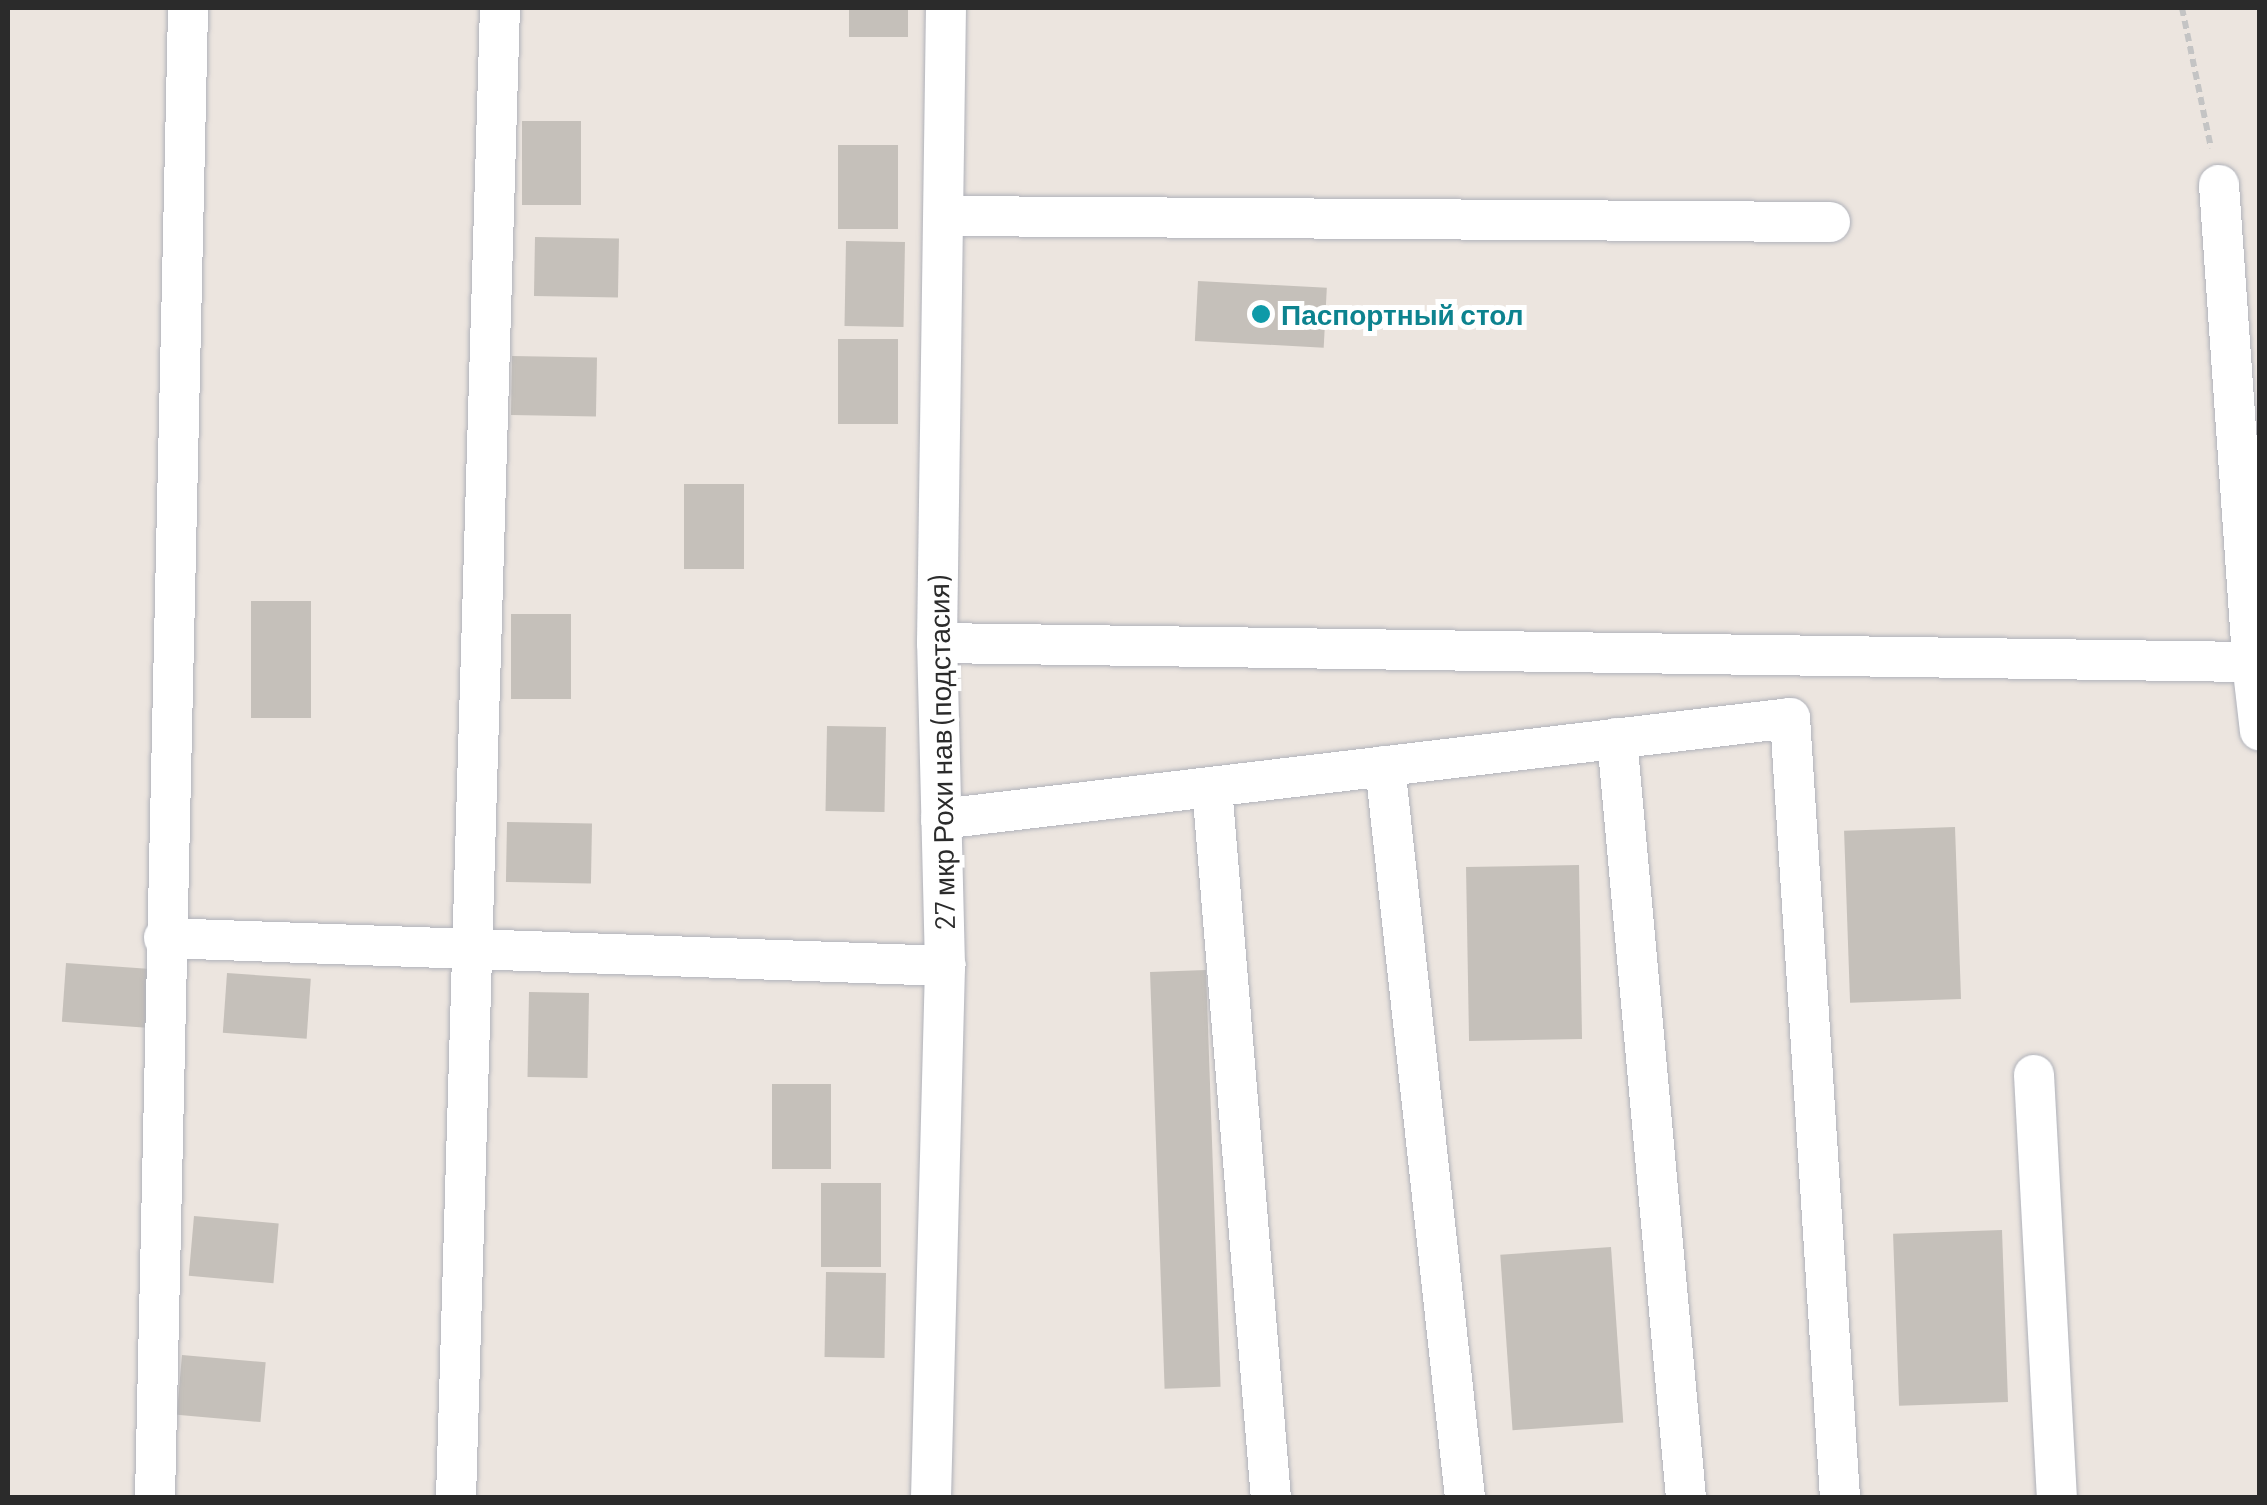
<!DOCTYPE html>
<html>
<head>
<meta charset="utf-8">
<style>
	body { margin:0 }
	#map { position:relative; width:2267px; height:1505px; overflow:hidden; background:#ece5df; font-family:Barlow,sans-serif }
	div>[style] { position:absolute }
	[style*='--x'] { left:calc(var(--x)*1px); top:calc(var(--y)*1px); width:calc(var(--w)*1px); rotate:calc(var(--a)*1deg) }
	.building>* { inset:0; background:#c5c0ba; transform-origin:0 0 }
	.path>* { height:6px; margin-top:-3px; transform-origin:0; background:repeating-linear-gradient(90deg,#c4c4c4 0 8px,transparent 0 13px) }
	.roads { filter:drop-shadow(0 0 2px #b0b2ba) drop-shadow(0 0 2px #b0b2ba) }
	.minor>* { height:40px; margin:-20px; padding:0 20px; transform-origin:20px; border-radius:20px; background:#fff }
	.dots>* { width:28px; height:28px; translate:-50% -50%; box-sizing:border-box; border:5px solid #fff; border-radius:50% }
	span { translate:-50% -50%; white-space:nowrap; text-align:center; line-height:1.15; -webkit-text-stroke:10px #fff; paint-order:stroke }
	.culture-label { font-size:28px; color:#0d838f; font-weight:700 }
	.left { translate:0 -50%; text-align:left }
	.street-label { font-size:28px; color:#2b2b2b }
	.frame { position:absolute; inset:0; border:10px solid #2b2b2b; pointer-events:none }
</style>
</head>
<body>
<div id="map">
	<div class="building">
		<div style="left:849px;top:8px;width:59px;height:29px"></div>
		<div style="left:522px;top:121px;width:59px;height:84px"></div>
		<div style="left:838px;top:145px;width:60px;height:84px"></div>
		<div style="left:535px;top:237px;width:84px;height:59px;rotate:1deg"></div>
		<div style="left:846px;top:241px;width:59px;height:85px;rotate:1deg"></div>
		<div style="left:1198px;top:281px;width:129px;height:60px;rotate:3deg"></div>
		<div style="left:838px;top:339px;width:60px;height:85px"></div>
		<div style="left:512px;top:356px;width:85px;height:59px;rotate:1deg"></div>
		<div style="left:684px;top:484px;width:60px;height:85px"></div>
		<div style="left:251px;top:601px;width:60px;height:117px"></div>
		<div style="left:511px;top:614px;width:60px;height:85px"></div>
		<div style="left:827px;top:726px;width:59px;height:85px;rotate:1deg"></div>
		<div style="left:507px;top:822px;width:85px;height:60px;rotate:1deg"></div>
		<div style="left:1955px;top:827px;width:172px;height:111px;rotate:88deg"></div>
		<div style="left:1579px;top:865px;width:174px;height:113px;rotate:89deg"></div>
		<div style="left:66px;top:963px;width:85px;height:59px;rotate:4deg"></div>
		<div style="left:1206px;top:970px;width:417px;height:56px;rotate:88deg"></div>
		<div style="left:227px;top:973px;width:84px;height:60px;rotate:4deg"></div>
		<div style="left:529px;top:992px;width:60px;height:85px;rotate:1deg"></div>
		<div style="left:772px;top:1084px;width:59px;height:85px"></div>
		<div style="left:821px;top:1183px;width:60px;height:84px"></div>
		<div style="left:194px;top:1216px;width:85px;height:60px;rotate:5deg"></div>
		<div style="left:2002px;top:1230px;width:172px;height:109px;rotate:88deg"></div>
		<div style="left:1611px;top:1247px;width:176px;height:111px;rotate:86deg"></div>
		<div style="left:826px;top:1272px;width:60px;height:85px;rotate:1deg"></div>
		<div style="left:182px;top:1355px;width:84px;height:60px;rotate:5deg"></div>
	</div>
	<div class="path">
		<div style="--x:2182;--y:8;--w:143;--a:78.3"></div>
	</div>
	<div class="roads">
		<div class="minor">
			<div style="--x:2219;--y:185;--w:478;--a:86"></div>
			<div style="--x:945;--y:216;--w:885;--a:0.39"></div>
			<div style="--x:937;--y:643;--w:1315;--a:0.83"></div>
			<div style="--x:2252;--y:662;--w:69;--a:83.4"></div>
			<div style="--x:1617;--y:738;--w:763;--a:84.81"></div>
			<div style="--x:1385;--y:766;--w:736;--a:83.76"></div>
			<div style="--x:1212;--y:787;--w:713;--a:85.26"></div>
			<div style="--x:941;--y:819;--w:855;--a:-6.78"></div>
			<div style="--x:1790;--y:718;--w:782;--a:86.33"></div>
			<div style="--x:164;--y:938;--w:782;--a:2.05"></div>
			<div style="--x:2034;--y:1075;--w:424;--a:86.9"></div>
			<div style="--x:155;--y:1498;--w:1490;--a:-88.73"></div>
			<div style="--x:456;--y:1498;--w:1491;--a:-88.31"></div>
			<div style="--x:931;--y:1498;--w:532;--a:-88.49"></div>
			<div style="--x:945;--y:966;--w:323;--a:-91.4"></div>
			<div style="--x:937;--y:643;--w:635;--a:-89.19"></div>
		</div>
	</div>
	<div class="dots">
		<div style="left:1261px;top:314px;background:#0f9aa8"></div>
	</div>
	<div class="culture-label">
		<span class="left" style="left:1281px;top:314px">Паспортный стол</span>
	</div>
	<div class="street-label">
		<span style="left:941px;top:753px;rotate:-91deg">27 мкр Рохи нав (подстасия)</span>
	</div>
	<div class="frame"></div>
</div>
</body>
</html>
